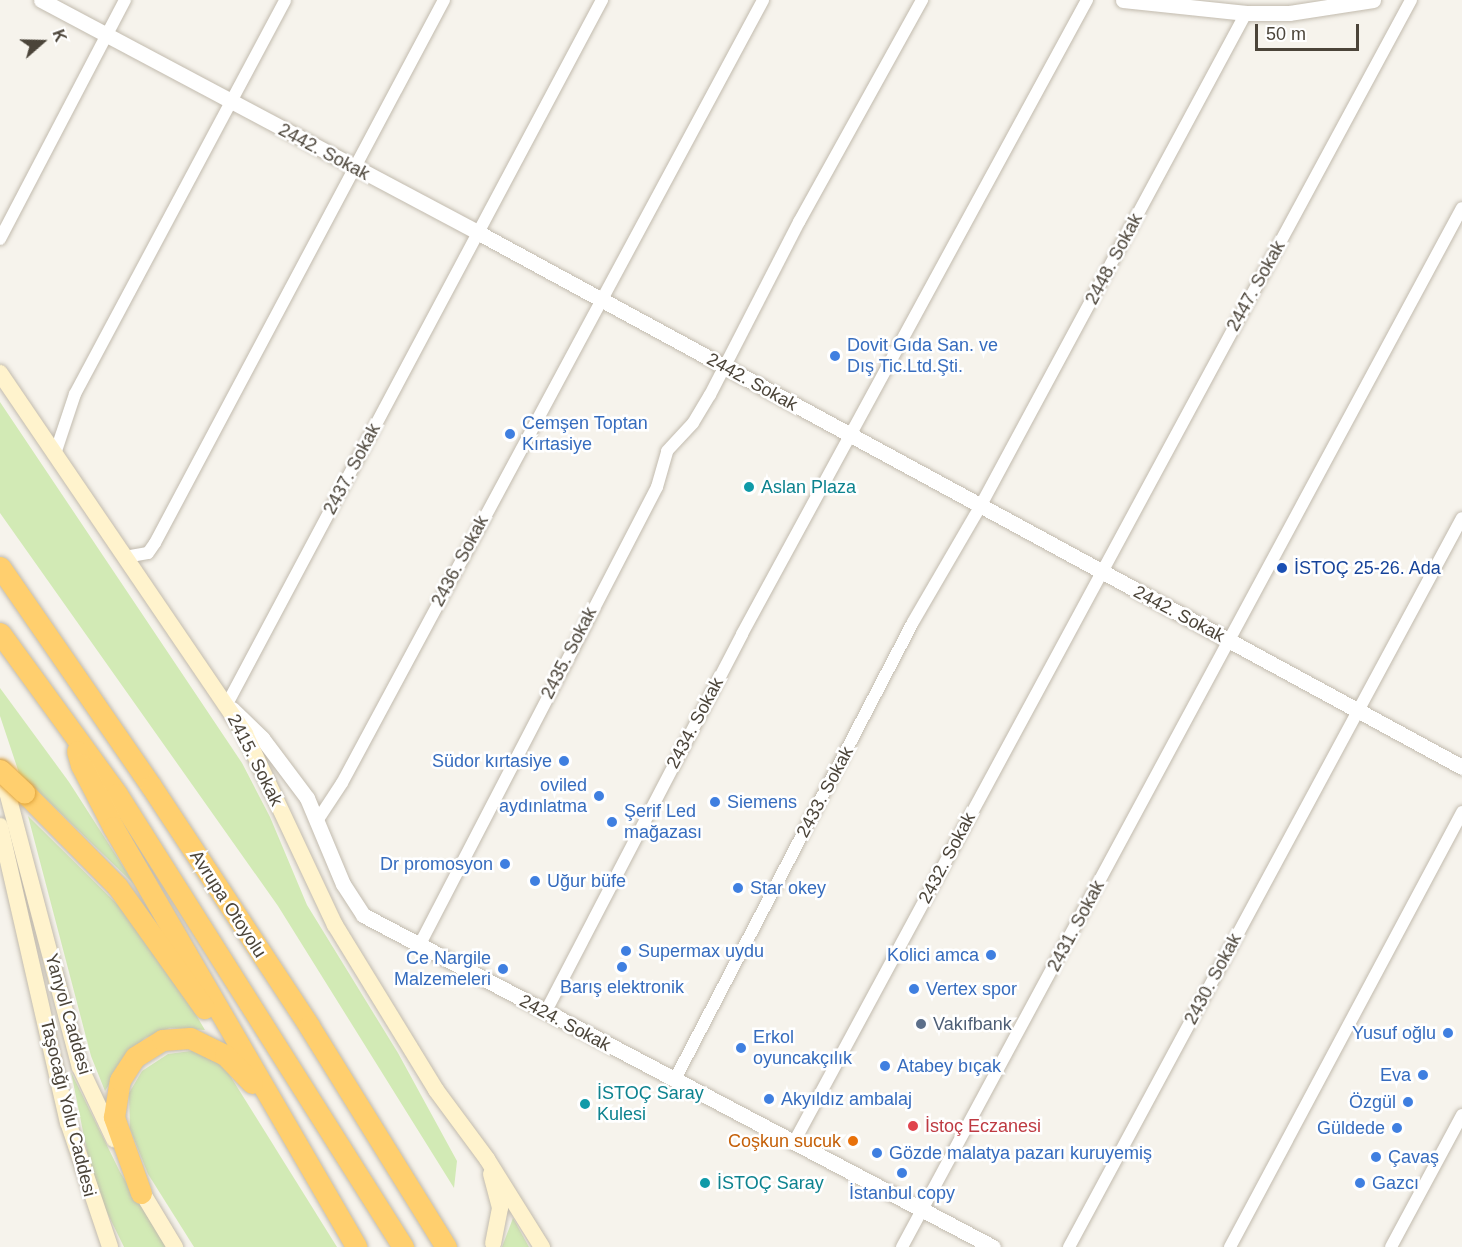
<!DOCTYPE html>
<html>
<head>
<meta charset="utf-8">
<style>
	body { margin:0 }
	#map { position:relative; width:1462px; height:1247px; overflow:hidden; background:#f6f3ec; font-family:Helvetica,sans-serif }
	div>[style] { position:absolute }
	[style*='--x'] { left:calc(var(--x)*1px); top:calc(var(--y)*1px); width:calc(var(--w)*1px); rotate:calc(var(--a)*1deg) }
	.green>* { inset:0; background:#d2eab5 }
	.roads { filter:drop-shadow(0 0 2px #c2bbae) drop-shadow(0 0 2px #c2bbae) }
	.minor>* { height:12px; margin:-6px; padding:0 6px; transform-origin:6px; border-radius:6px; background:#fff }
	.tertiary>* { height:15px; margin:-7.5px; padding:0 7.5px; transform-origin:7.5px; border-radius:7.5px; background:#fff }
	.secondary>* { height:16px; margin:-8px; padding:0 8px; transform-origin:8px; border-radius:8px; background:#fff3cd }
	.motorway>* { height:21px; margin:-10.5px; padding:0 10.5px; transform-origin:10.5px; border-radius:10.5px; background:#ffcf6e }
	.bridges { filter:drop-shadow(0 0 2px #e0a43c) drop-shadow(0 0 2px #e0a43c) }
	.motorway-bridge>* { height:21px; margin:-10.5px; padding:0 10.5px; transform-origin:10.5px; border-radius:10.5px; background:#ffcf6e }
	.dots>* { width:16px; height:16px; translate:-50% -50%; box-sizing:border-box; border:3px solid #fff; border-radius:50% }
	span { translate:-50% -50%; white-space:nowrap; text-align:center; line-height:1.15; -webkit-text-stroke:5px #fff; paint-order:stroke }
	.street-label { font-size:18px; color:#4b4439 }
	.shop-label { font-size:18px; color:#366cbe }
	.left { translate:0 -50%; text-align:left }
	.right { translate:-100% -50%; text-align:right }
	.culture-label { font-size:18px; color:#0d838f }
	.transit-label { font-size:18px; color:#164399 }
	.service-label { font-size:18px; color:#4e5e75 }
	.health-label { font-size:18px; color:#be3a42 }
	.food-label { font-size:18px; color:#c56008 }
	.north { position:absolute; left:12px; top:12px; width:60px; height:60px; -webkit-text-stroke:4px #fff; paint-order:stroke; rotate:70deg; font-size:16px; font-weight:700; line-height:24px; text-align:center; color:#4b4439 }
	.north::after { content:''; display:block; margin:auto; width:21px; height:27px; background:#4b4439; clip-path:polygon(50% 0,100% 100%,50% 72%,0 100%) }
	.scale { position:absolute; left:1255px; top:24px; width:104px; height:27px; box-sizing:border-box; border:3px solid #4b4439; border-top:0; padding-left:8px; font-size:18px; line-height:21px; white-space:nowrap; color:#4b4439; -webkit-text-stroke:4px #fff; paint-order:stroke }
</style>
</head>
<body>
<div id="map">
	<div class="green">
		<div style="clip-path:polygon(0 402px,242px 763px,270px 817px,307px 905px,398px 1053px,457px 1161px,454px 1188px,278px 906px,0 513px)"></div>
		<div style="clip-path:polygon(0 688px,69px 782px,135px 885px,19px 773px,0 716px)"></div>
		<div style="clip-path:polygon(28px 816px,124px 911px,174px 978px,205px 1030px,170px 1028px,145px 1038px,125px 1058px,105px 1091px,91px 1056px)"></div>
		<div style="clip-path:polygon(199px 1050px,224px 1066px,337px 1247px,194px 1247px,148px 1174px,130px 1129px,129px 1093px,142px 1071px,168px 1054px)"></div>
		<div style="clip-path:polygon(71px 1072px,120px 1172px,166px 1247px,124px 1247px,94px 1186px)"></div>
		<div style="clip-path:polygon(513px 1218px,529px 1247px,502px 1247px)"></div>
	</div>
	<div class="roads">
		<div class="minor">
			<div style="--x:0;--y:239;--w:270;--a:-62.4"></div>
			<div style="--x:55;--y:454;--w:63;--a:-71.6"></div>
			<div style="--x:75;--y:394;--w:446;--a:-61.9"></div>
			<div style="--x:125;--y:557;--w:23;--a:-10"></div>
			<div style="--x:148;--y:553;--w:12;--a:-55"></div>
			<div style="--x:155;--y:543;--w:615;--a:-61.98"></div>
			<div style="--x:226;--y:706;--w:800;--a:-61.96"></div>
			<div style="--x:317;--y:821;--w:45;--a:-56.7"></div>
			<div style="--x:342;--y:783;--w:889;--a:-61.73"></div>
			<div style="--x:419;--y:946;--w:517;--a:-62.59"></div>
			<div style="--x:657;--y:487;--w:37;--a:-74"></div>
			<div style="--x:667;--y:451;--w:38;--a:-47"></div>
			<div style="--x:693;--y:423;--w:33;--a:-59"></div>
			<div style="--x:710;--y:395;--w:195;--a:-62.8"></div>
			<div style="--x:799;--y:222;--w:254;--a:-61"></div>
			<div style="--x:545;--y:1013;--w:427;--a:-62.5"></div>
			<div style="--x:742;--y:634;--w:722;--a:-61.45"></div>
			<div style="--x:674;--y:1081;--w:517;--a:-62.49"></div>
			<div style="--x:913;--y:622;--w:135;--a:-59.8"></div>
			<div style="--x:981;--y:505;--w:559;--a:-61.69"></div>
			<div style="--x:793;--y:1144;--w:1300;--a:-61.62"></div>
			<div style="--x:902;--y:1247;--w:1180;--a:-61.68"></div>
			<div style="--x:1069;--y:1247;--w:828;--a:-61.67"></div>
			<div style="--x:1230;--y:1247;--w:493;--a:-61.9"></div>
			<div style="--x:1391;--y:1247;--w:150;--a:-61.7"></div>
		</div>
		<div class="tertiary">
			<div style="--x:41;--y:0;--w:494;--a:28"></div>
			<div style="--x:477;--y:232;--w:1121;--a:28.51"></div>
			<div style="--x:1123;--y:0;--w:124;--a:6"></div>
			<div style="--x:1246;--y:13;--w:43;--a:0"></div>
			<div style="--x:1289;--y:13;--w:85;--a:-8.8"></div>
			<div style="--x:232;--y:709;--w:42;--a:44"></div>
			<div style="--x:262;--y:738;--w:75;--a:53.1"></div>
			<div style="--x:307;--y:798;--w:93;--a:67.3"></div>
			<div style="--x:343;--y:884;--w:37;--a:57"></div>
			<div style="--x:363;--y:915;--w:712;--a:27.79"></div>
		</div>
		<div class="secondary">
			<div style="--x:0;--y:373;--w:436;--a:55.8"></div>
			<div style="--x:245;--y:734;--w:211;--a:64.8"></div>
			<div style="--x:335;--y:925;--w:193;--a:58.5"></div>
			<div style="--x:436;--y:1090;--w:86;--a:53.5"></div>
			<div style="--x:487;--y:1159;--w:104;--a:58"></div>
			<div style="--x:1;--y:769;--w:308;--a:75.2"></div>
			<div style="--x:80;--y:1067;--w:80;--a:64.7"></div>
			<div style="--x:0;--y:826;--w:304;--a:77.1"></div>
			<div style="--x:68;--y:1122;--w:132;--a:71.4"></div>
			<div style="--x:491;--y:1174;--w:35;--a:75"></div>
			<div style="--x:500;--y:1208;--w:36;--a:101"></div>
			<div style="--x:137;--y:1184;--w:74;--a:58.9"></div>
		</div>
		<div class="motorway">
			<div style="--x:0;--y:567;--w:266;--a:55.4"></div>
			<div style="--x:151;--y:786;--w:287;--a:56.6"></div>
			<div style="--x:309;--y:1026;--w:260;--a:58.2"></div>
			<div style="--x:0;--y:633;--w:199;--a:54"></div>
			<div style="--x:117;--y:794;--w:536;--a:57.73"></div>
			<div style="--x:77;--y:751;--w:15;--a:74"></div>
			<div style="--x:81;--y:765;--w:70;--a:62.7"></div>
			<div style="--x:113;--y:827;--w:485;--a:59.9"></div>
			<div style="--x:24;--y:792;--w:132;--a:45.3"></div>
			<div style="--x:117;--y:886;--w:150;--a:54.5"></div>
			<div style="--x:141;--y:1193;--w:81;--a:-109.6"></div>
			<div style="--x:114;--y:1117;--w:37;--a:-81"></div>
			<div style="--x:120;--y:1080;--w:27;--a:-57"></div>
			<div style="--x:135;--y:1057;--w:32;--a:-32"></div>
			<div style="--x:162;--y:1040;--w:28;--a:-4"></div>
			<div style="--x:190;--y:1038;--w:39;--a:26"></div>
			<div style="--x:225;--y:1055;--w:39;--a:46"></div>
		</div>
	</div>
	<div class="bridges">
		<div class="motorway-bridge">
			<div style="--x:0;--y:770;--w:33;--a:43"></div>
		</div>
	</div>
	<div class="dots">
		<div style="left:835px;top:356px;background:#3f7fe0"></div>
		<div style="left:510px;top:434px;background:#3f7fe0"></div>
		<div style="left:749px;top:487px;background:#0f9aa8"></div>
		<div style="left:1282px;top:568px;background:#1a4fb4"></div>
		<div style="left:564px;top:761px;background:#3f7fe0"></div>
		<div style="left:599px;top:796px;background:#3f7fe0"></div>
		<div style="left:715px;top:802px;background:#3f7fe0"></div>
		<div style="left:612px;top:822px;background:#3f7fe0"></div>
		<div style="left:505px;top:864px;background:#3f7fe0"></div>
		<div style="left:535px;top:881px;background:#3f7fe0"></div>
		<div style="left:738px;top:888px;background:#3f7fe0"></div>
		<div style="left:626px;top:951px;background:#3f7fe0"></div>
		<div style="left:991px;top:955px;background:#3f7fe0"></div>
		<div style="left:622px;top:967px;background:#3f7fe0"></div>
		<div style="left:503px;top:969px;background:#3f7fe0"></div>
		<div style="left:914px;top:989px;background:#3f7fe0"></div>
		<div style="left:921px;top:1024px;background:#5c6f8a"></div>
		<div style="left:1448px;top:1033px;background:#3f7fe0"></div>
		<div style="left:741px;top:1048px;background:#3f7fe0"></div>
		<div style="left:885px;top:1066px;background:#3f7fe0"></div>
		<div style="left:1423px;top:1075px;background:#3f7fe0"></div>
		<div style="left:769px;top:1099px;background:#3f7fe0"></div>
		<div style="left:1408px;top:1102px;background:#3f7fe0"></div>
		<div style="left:585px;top:1104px;background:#0f9aa8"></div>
		<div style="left:913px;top:1126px;background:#e0444e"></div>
		<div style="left:1397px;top:1128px;background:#3f7fe0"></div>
		<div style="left:853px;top:1141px;background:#e8710a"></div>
		<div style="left:877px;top:1153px;background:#3f7fe0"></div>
		<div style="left:1376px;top:1157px;background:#3f7fe0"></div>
		<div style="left:902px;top:1173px;background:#3f7fe0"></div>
		<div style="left:705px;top:1183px;background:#0f9aa8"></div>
		<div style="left:1360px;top:1183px;background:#3f7fe0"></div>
	</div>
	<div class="street-label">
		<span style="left:324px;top:152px;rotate:28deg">2442. Sokak</span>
		<span style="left:1114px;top:259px;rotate:-62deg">2448. Sokak</span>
		<span style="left:1256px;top:286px;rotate:-61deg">2447. Sokak</span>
		<span style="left:752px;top:382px;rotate:29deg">2442. Sokak</span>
		<span style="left:352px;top:469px;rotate:-62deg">2437. Sokak</span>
		<span style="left:460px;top:561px;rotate:-62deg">2436. Sokak</span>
		<span style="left:1179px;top:614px;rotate:28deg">2442. Sokak</span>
		<span style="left:569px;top:653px;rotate:-63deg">2435. Sokak</span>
		<span style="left:695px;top:723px;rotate:-62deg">2434. Sokak</span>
		<span style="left:255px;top:760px;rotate:63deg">2415. Sokak</span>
		<span style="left:825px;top:792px;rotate:-62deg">2433. Sokak</span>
		<span style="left:947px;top:858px;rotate:-62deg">2432. Sokak</span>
		<span style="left:228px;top:904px;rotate:57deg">Avrupa Otoyolu</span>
		<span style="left:1076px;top:926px;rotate:-62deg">2431. Sokak</span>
		<span style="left:1213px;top:979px;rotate:-62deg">2430. Sokak</span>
		<span style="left:68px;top:1014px;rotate:74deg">Yanyol Caddesi</span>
		<span style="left:565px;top:1023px;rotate:28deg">2424. Sokak</span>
		<span style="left:68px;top:1108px;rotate:76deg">Taşocağı Yolu Caddesi</span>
	</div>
	<div class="shop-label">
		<span class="left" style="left:847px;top:356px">Dovit Gıda San. ve<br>Dış Tic.Ltd.Şti.</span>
		<span class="left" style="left:522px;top:434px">Cemşen Toptan<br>Kırtasiye</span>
		<span class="right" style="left:552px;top:761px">Südor kırtasiye</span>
		<span class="right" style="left:587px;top:796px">oviled<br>aydınlatma</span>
		<span class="left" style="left:727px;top:802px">Siemens</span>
		<span class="left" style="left:624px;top:822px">Şerif Led<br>mağazası</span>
		<span class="right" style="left:493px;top:864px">Dr promosyon</span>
		<span class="left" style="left:547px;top:881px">Uğur büfe</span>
		<span class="left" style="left:750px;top:888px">Star okey</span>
		<span class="left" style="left:638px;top:951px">Supermax uydu</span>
		<span class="right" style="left:979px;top:955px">Kolici amca</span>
		<span class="right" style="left:491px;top:969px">Ce Nargile<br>Malzemeleri</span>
		<span style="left:622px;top:987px">Barış elektronik</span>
		<span class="left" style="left:926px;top:989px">Vertex spor</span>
		<span class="right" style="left:1436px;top:1033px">Yusuf oğlu</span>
		<span class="left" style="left:753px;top:1048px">Erkol<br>oyuncakçılık</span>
		<span class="left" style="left:897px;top:1066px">Atabey bıçak</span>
		<span class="right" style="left:1411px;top:1075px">Eva</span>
		<span class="left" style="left:781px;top:1099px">Akyıldız ambalaj</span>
		<span class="right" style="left:1396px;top:1102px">Özgül</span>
		<span class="right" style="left:1385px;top:1128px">Güldede</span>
		<span class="left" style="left:889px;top:1153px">Gözde malatya pazarı kuruyemiş</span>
		<span class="left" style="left:1388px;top:1157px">Çavaş</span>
		<span class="left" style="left:1372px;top:1183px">Gazcı</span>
		<span style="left:902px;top:1193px">İstanbul copy</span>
	</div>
	<div class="culture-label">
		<span class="left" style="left:761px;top:487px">Aslan Plaza</span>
		<span class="left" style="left:597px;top:1104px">İSTOÇ Saray<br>Kulesi</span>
		<span class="left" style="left:717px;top:1183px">İSTOÇ Saray</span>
	</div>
	<div class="transit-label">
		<span class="left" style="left:1294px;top:568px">İSTOÇ 25-26. Ada</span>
	</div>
	<div class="service-label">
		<span class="left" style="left:933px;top:1024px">Vakıfbank</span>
	</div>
	<div class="health-label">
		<span class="left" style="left:925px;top:1126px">İstoç Eczanesi</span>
	</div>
	<div class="food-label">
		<span class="right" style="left:841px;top:1141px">Coşkun sucuk</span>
	</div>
	<div class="north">K</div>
	<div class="scale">50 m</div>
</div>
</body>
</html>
